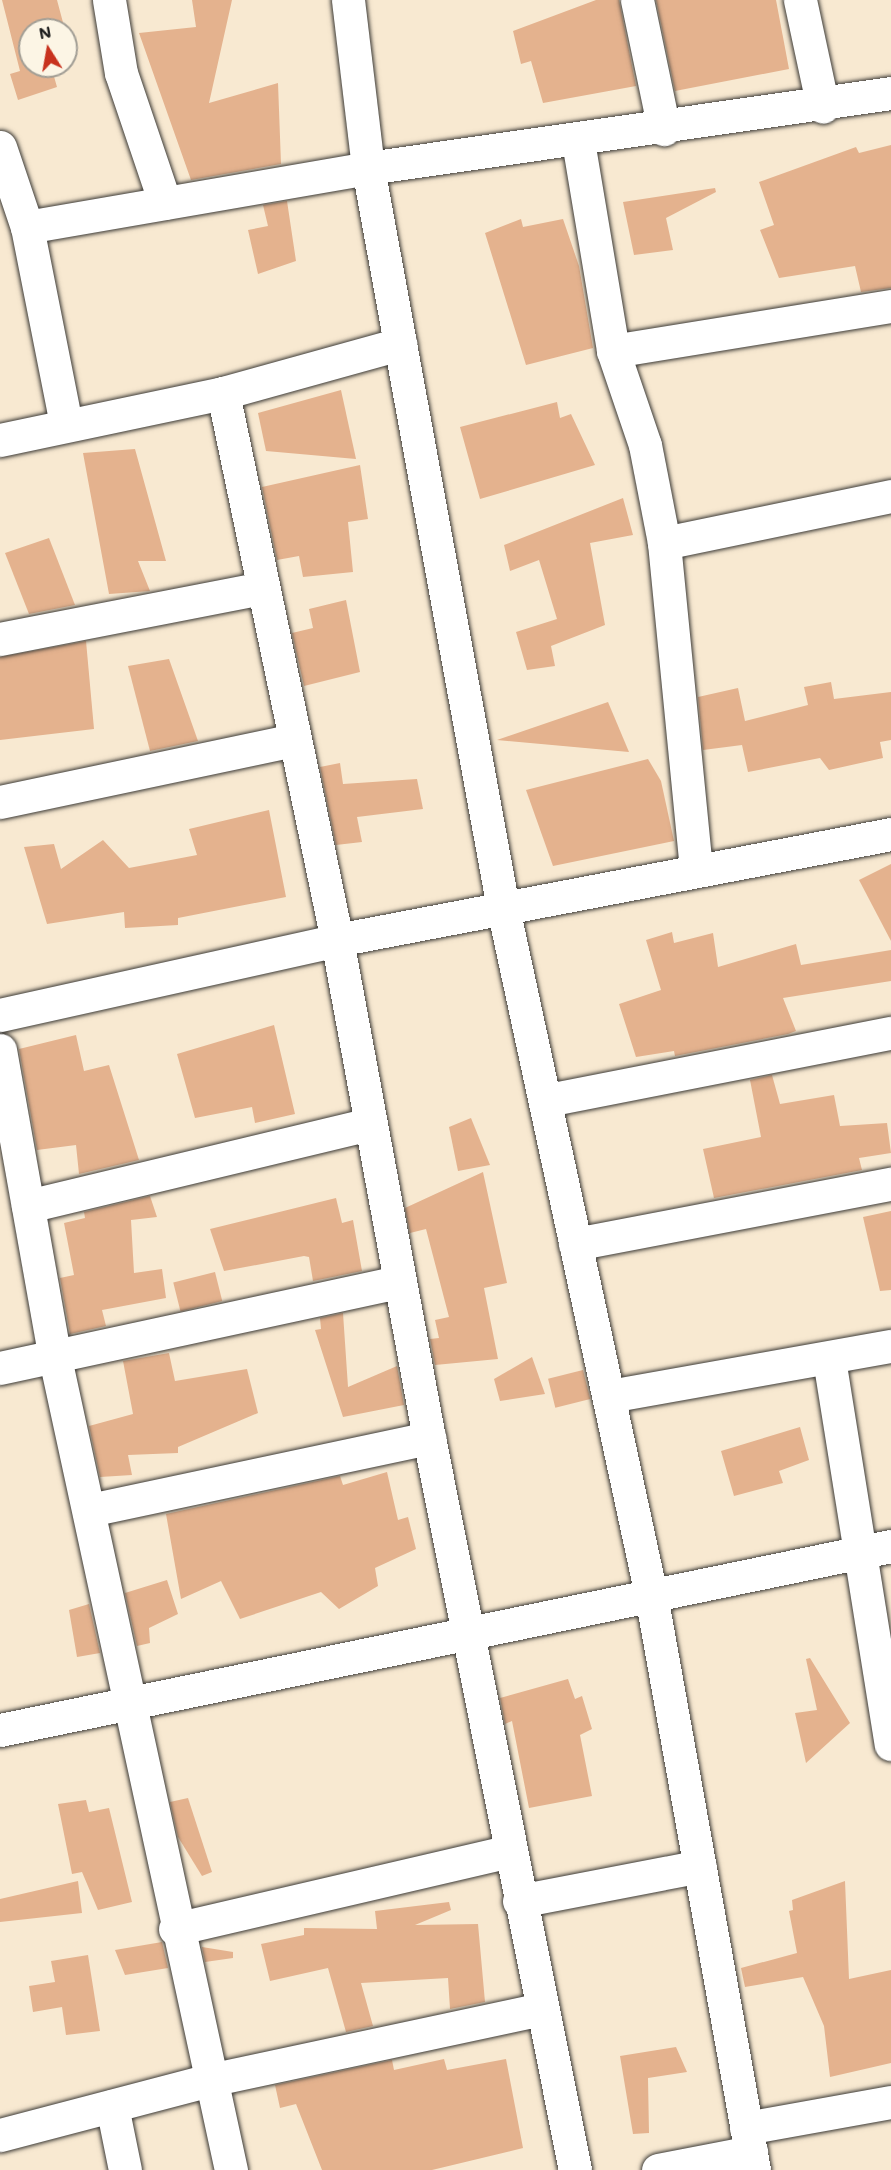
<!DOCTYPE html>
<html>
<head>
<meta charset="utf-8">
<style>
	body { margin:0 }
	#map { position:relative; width:891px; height:2170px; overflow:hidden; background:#f8e9d1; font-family:Mali,sans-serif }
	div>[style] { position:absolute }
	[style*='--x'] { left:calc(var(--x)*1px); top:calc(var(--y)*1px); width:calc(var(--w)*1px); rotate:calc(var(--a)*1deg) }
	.building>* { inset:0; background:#e4b28e; transform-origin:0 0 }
	.roads { filter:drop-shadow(0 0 2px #3d3b37) drop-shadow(0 0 2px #3d3b37) }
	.street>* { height:33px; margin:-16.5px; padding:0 16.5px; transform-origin:16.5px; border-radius:16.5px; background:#fff }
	span { translate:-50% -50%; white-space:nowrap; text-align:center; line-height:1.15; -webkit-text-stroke:4.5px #fcf5e5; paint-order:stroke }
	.north { position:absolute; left:18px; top:18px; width:60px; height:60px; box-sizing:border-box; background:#fcf5e5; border:2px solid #a29e95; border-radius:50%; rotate:349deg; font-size:16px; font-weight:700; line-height:24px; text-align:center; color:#1c1c1c }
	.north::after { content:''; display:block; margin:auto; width:21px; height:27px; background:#c8321e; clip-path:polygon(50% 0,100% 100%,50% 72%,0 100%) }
</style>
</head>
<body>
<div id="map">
	<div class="building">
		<div style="clip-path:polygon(2px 0,57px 0,65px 30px,30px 30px,30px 66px,51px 66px,57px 87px,18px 100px,10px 74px,20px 71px)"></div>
		<div style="clip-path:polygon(192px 0,232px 0,209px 103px,278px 83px,281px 164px,191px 180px,139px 33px,196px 27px)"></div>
		<div style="clip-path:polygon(596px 0,619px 0,636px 86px,543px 103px,531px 61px,521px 64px,513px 31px)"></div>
		<div style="clip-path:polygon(656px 0,776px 0,789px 69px,675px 91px)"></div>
		<div style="clip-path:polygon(891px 145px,891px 288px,861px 292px,855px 266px,779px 278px,760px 230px,774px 225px,759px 182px,856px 147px,859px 153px)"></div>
		<div style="clip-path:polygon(715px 188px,716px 192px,666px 218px,673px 250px,634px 255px,623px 202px)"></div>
		<div style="clip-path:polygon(287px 201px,296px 261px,258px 274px,248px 230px,268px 226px,263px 205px)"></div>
		<div style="clip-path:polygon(521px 219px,523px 227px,563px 219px,579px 266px,593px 348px,526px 365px,485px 233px)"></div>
		<div style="clip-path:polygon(341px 390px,356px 459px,266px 451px,258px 413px)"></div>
		<div style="clip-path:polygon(557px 402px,560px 418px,571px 414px,595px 465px,480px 499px,460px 427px)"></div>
		<div style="clip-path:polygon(135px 449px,166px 561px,138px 561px,150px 591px,109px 594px,83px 453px)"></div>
		<div style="clip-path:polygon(360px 465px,368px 519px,348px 522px,353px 572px,303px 577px,299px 556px,277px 560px,262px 487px)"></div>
		<div style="clip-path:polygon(623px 498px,633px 535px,590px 543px,605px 625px,551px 646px,555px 666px,527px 670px,516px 632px,557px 619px,539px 560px,510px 571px,504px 545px)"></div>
		<div style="clip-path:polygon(49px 538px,75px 605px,29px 614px,5px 553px)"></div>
		<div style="clip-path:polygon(346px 600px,360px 672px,304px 686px,292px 633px,313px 628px,309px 609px)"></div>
		<div style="clip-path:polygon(86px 641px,94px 729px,0 740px,0 657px)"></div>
		<div style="clip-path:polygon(169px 659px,198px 741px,150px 751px,128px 666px)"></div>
		<div style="clip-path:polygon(831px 682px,834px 699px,891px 692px,891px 740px,880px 742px,883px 758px,829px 770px,820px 758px,748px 772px,742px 745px,703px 750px,698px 697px,738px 688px,745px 721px,808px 705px,804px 687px)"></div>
		<div style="clip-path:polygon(608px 702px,629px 752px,497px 740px)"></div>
		<div style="clip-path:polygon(648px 759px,661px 781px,674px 841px,553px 866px,526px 790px)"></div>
		<div style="clip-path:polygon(340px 763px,343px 784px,417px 779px,423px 809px,357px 817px,362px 842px,336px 845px,320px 767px)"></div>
		<div style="clip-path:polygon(269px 810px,286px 897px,178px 918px,178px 925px,125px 928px,124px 912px,47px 924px,24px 847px,54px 844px,61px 869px,103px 840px,129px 868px,197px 855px,189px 829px)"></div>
		<div style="clip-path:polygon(891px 864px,891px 941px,859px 880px)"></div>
		<div style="clip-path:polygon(672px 932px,674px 943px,713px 933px,718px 967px,796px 944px,801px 965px,891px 950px,891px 981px,783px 998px,796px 1031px,788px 1034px,675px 1056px,674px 1051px,636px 1057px,619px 1004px,661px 990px,646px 940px)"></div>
		<div style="clip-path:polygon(274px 1025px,295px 1114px,255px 1123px,252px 1107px,195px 1118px,177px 1054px)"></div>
		<div style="clip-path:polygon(76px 1035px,84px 1071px,109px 1065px,139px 1160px,79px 1174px,76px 1145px,37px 1150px,19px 1049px)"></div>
		<div style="clip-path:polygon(772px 1075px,780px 1104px,834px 1095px,840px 1126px,887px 1123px,891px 1153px,859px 1158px,862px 1170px,714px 1198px,703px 1149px,761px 1137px,750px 1080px)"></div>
		<div style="clip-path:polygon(471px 1118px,490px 1165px,458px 1171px,449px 1127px)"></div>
		<div style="clip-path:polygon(483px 1172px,507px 1283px,484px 1288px,498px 1359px,435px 1365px,430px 1339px,439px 1338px,435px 1320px,449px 1317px,426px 1229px,410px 1233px,405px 1208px)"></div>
		<div style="clip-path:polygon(150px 1196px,157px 1217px,131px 1220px,134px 1273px,162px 1269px,166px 1298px,102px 1310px,106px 1326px,70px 1334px,60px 1278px,74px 1275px,64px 1223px,85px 1218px,84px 1212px)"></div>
		<div style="clip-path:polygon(336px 1198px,342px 1223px,353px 1220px,362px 1271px,313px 1281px,309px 1257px,304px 1256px,224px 1271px,210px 1229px)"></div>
		<div style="clip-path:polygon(891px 1211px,891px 1290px,880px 1291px,863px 1217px)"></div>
		<div style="left:215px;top:1272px;width:30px;height:43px;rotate:76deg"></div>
		<div style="clip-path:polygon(343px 1313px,348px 1387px,397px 1366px,404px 1405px,343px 1417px,315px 1330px,321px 1329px,320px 1318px)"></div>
		<div style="clip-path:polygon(169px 1353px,175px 1381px,247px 1369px,258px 1413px,178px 1447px,178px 1453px,128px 1455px,132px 1475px,100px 1477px,89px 1426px,133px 1414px,123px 1361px)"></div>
		<div style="clip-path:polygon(532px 1357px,545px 1394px,500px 1401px,494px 1379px)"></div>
		<div style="left:583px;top:1370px;width:30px;height:36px;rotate:76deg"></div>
		<div style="clip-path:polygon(800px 1427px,809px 1460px,779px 1471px,783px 1483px,734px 1496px,721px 1451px)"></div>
		<div style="clip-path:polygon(387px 1472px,398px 1520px,408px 1517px,416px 1549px,375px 1568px,378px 1586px,339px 1609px,321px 1592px,240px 1619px,221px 1581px,181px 1599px,166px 1514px,340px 1476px,343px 1485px)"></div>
		<div style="clip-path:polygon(167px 1580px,178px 1614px,149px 1628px,150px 1643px,137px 1646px,125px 1593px)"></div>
		<div style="clip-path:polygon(89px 1604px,100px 1653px,77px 1657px,69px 1610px)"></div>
		<div style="clip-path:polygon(810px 1658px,850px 1723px,806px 1763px,795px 1713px,817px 1710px,806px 1659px)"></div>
		<div style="clip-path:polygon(568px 1679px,575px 1699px,582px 1696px,592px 1729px,580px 1735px,592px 1796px,529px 1808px,512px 1721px,505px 1724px,500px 1698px)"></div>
		<div style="clip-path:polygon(188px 1798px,212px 1872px,202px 1876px,178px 1837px,170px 1802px)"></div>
		<div style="clip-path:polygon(86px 1800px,89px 1812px,109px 1808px,132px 1902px,98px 1910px,82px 1872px,72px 1874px,58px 1804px)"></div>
		<div style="clip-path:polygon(78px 1881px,82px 1913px,0 1922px,0 1899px)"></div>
		<div style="clip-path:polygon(845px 1881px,849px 1979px,891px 1970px,891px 2063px,830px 2077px,824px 2026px,803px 1977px,745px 1987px,741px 1968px,797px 1953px,789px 1911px,793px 1910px,792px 1900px)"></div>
		<div style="clip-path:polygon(449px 1902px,451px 1910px,415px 1925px,478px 1924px,485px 2002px,450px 2009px,448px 1978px,361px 1983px,373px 2026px,346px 2032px,328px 1968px,270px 1981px,261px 1944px,304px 1935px,304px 1928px,377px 1929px,375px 1911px)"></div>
		<div style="clip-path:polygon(162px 1942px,168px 1968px,125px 1975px,115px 1950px)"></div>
		<div style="clip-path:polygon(202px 1947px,233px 1952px,233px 1958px,205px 1962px)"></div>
		<div style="clip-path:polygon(88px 1955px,100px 2031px,66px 2035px,62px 2007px,33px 2012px,29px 1986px,55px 1982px,51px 1961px)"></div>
		<div style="clip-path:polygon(676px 2047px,687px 2072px,648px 2078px,649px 2133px,633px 2134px,620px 2056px)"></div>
		<div style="clip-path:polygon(444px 2059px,447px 2070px,506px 2059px,523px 2148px,432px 2170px,322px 2170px,296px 2104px,280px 2108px,275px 2085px,392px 2060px,394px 2070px)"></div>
	</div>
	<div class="roads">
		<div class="street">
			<div style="--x:109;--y:0;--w:74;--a:80.7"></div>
			<div style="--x:121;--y:73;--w:137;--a:71.3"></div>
			<div style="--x:348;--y:0;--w:169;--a:83.2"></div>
			<div style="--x:368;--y:168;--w:752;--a:79.66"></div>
			<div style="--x:503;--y:908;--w:703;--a:77.84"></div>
			<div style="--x:651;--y:1595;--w:584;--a:79.84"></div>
			<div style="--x:637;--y:0;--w:132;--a:78.2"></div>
			<div style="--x:800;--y:0;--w:109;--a:77.9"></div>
			<div style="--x:578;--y:141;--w:213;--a:80.5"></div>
			<div style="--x:613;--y:351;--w:99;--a:71.2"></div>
			<div style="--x:645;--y:445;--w:100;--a:79"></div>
			<div style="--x:664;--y:543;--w:328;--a:84.4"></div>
			<div style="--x:0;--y:147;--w:84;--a:71.4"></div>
			<div style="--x:27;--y:227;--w:201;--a:78.8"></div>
			<div style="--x:27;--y:227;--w:346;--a:-9.8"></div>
			<div style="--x:368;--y:168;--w:528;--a:-8.16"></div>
			<div style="--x:613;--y:351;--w:282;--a:-9.2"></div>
			<div style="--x:223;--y:393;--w:559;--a:78.23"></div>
			<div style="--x:337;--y:940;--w:506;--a:79.53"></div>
			<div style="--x:429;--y:1438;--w:746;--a:78.72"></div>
			<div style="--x:0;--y:440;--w:228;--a:-11.9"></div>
			<div style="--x:223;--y:393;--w:184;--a:-15.5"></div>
			<div style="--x:664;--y:543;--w:232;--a:-11.7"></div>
			<div style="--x:0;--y:639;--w:267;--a:-11"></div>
			<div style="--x:0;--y:802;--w:299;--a:-11.9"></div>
			<div style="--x:0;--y:1015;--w:345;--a:-12.5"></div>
			<div style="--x:337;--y:940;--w:564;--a:-10.83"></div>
			<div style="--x:0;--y:1050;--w:313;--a:79.9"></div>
			<div style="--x:55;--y:1358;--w:831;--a:77.77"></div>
			<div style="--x:548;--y:1100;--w:349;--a:-11.1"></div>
			<div style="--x:28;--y:1206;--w:352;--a:-13.5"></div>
			<div style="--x:575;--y:1244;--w:322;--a:-10.8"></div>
			<div style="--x:829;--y:1359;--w:390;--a:80.9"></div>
			<div style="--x:0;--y:1368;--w:408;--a:-12.2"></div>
			<div style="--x:609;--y:1396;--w:286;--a:-10.1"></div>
			<div style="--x:90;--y:1510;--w:347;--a:-12"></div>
			<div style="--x:0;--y:1730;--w:910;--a:-11.67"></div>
			<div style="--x:519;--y:1901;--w:184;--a:-10.9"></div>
			<div style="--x:175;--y:1929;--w:343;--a:-13.1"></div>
			<div style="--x:112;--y:2106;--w:65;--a:78.5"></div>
			<div style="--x:746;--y:2128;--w:147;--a:-10.2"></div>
			<div style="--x:0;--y:2135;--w:217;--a:-14.7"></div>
			<div style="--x:210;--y:2080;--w:340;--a:-12.1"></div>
			<div style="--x:658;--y:2170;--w:95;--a:-11"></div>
		</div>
	</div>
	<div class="north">N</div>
</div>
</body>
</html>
